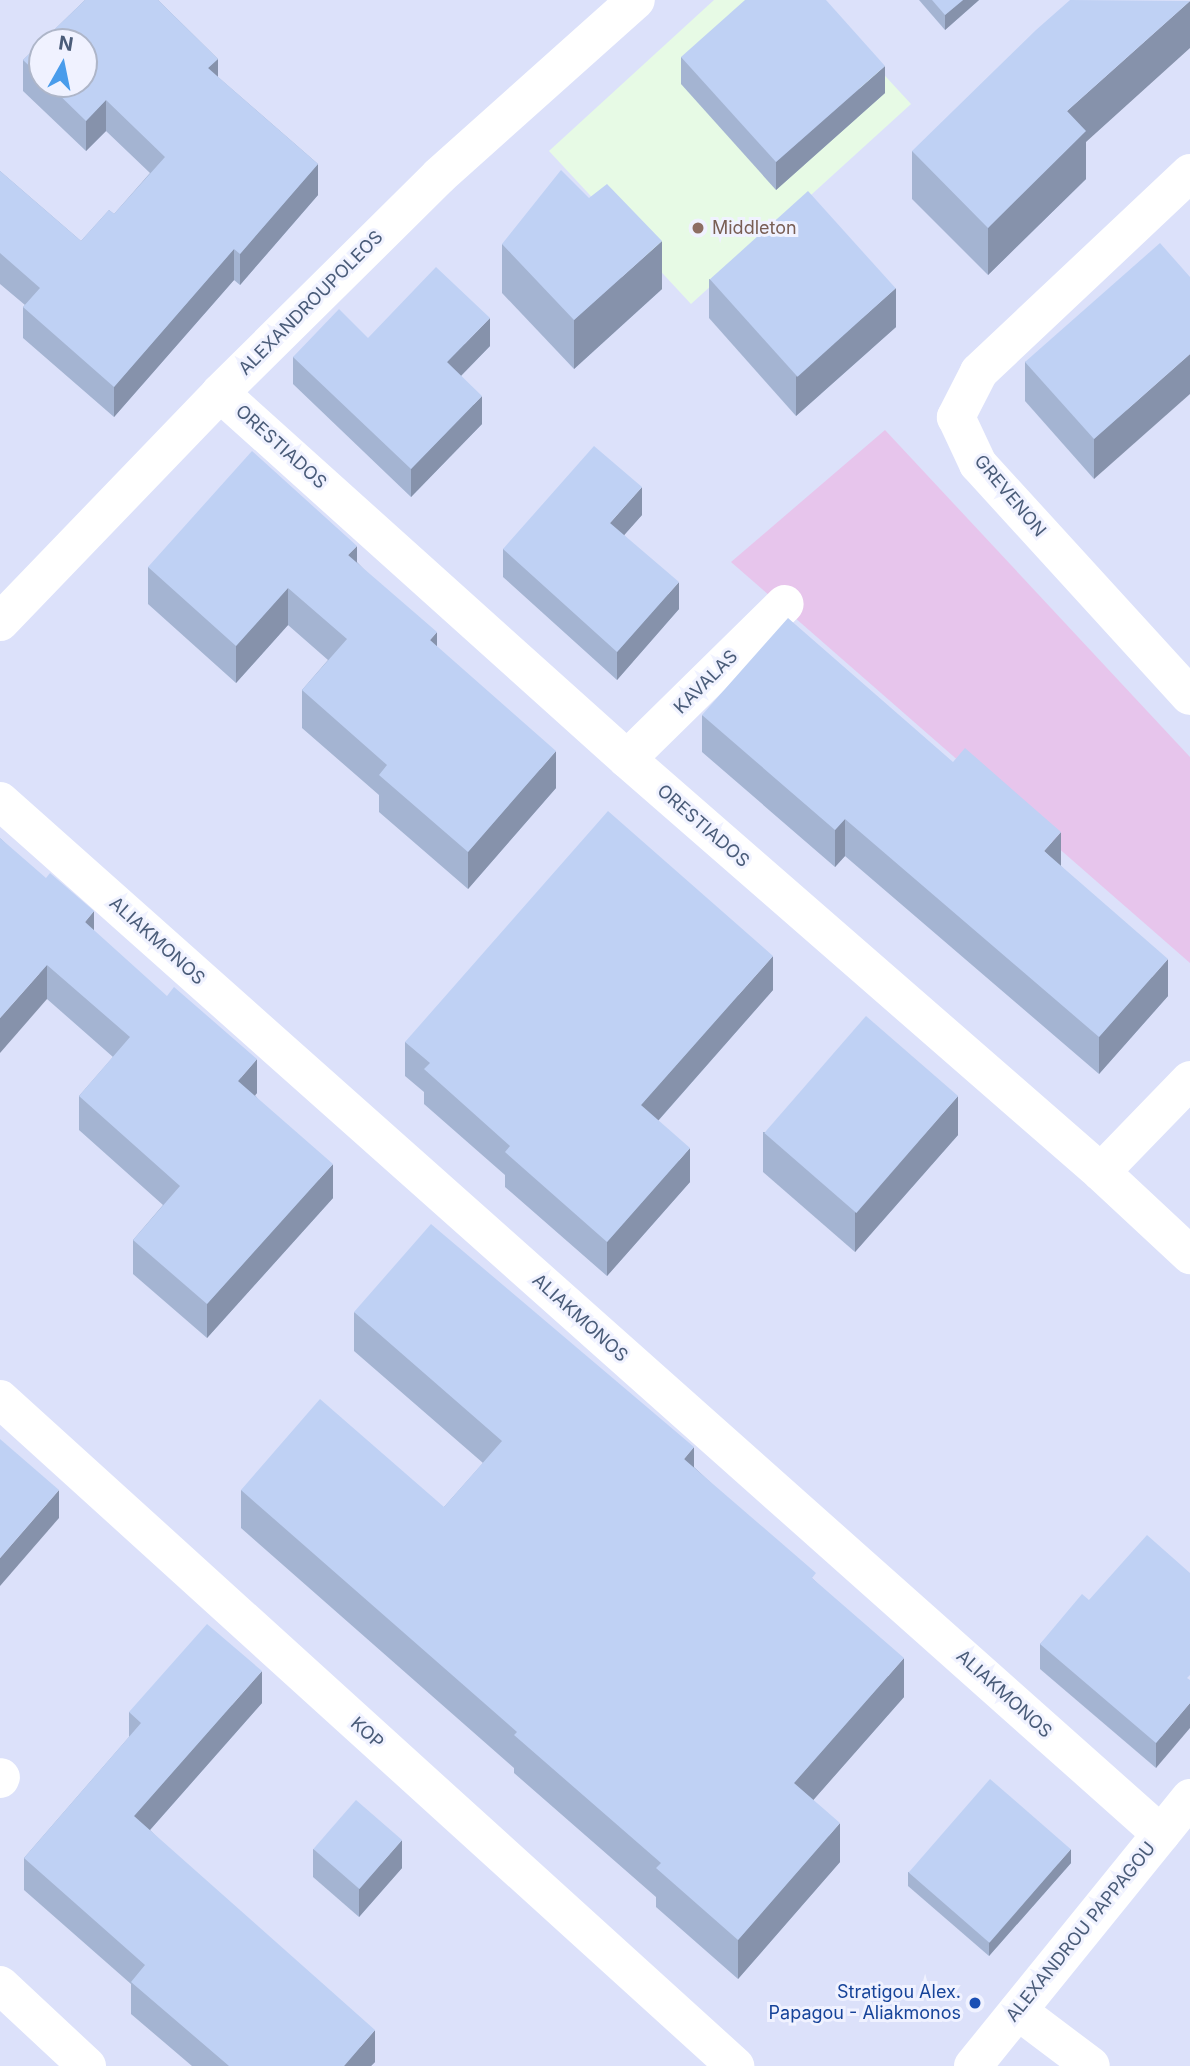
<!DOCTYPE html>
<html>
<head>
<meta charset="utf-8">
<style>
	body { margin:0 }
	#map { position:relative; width:1190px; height:2066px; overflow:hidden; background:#e8ebfd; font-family:Inter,sans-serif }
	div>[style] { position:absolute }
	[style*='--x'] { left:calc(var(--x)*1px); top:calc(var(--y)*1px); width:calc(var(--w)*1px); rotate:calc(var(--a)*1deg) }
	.residential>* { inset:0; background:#dce1fa }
	.education>* { inset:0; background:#e7fae5 }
	.green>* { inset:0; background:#e7c5ec }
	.minor>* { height:38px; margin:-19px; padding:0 19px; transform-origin:19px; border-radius:19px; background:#fff }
	.wall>* { inset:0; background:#a4b4d2 }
	.shaded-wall>* { inset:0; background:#8692ab }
	.building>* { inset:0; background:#bfd1f4; transform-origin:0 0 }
	.dots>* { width:19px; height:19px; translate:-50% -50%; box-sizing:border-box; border:4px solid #f0f2ff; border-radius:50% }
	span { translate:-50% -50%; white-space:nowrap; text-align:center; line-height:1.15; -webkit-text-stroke:6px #f0f2ff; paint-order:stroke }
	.education-label { font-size:18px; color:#785e54 }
	.left { translate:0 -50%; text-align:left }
	.street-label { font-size:18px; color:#4a5c79 }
	.transit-label { font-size:18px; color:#164399 }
	.right { translate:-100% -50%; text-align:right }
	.north { position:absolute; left:28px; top:28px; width:70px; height:70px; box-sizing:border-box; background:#f0f2ff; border:2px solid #aeb6c9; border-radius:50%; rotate:9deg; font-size:19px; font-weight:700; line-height:28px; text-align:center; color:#4a5c79 }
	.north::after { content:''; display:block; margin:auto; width:24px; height:32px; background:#499ceb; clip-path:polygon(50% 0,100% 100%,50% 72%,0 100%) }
</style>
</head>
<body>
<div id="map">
	<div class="residential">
		<div style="clip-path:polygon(evenodd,0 0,1190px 0,1190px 2066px,0 2066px,0 0,42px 42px,84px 42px,84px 84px,42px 84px,42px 42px)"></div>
	</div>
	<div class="education">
		<div style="clip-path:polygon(714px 0,815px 0,911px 104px,691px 304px,549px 151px)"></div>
	</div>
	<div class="green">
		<div style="clip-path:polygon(885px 430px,1190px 757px,1190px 963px,731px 562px)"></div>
	</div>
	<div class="minor">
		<div style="--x:1190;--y:173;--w:290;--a:136.7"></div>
		<div style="--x:979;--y:372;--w:51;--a:117.1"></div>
		<div style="--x:956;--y:417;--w:52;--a:64.9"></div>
		<div style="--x:978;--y:464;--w:314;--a:47.6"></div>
		<div style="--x:220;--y:393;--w:547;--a:41.96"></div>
		<div style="--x:627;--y:759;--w:629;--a:41.07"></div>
		<div style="--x:1101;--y:1172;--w:122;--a:43"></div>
		<div style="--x:0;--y:622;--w:318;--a:-46.1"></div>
		<div style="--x:220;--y:393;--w:308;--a:-44.7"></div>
		<div style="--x:439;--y:176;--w:264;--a:-41.8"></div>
		<div style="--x:627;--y:759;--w:221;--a:-44.5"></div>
		<div style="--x:0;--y:801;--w:1554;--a:41.66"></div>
		<div style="--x:1101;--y:1172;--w:128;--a:-45.9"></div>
		<div style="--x:0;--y:1399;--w:993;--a:42.22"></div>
		<div style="--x:0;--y:1779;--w:2;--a:-63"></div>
		<div style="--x:0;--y:1985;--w:119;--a:43"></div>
		<div style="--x:1018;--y:2011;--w:91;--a:37"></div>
		<div style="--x:973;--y:2066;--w:345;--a:-51"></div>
	</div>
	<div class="wall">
		<div style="clip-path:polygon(evenodd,85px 0,158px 0,218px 59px,218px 77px,318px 164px,318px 195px,240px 285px,234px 280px,114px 417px,23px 338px,23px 307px,25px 305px,0 284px,0 171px,81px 241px,109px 210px,114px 214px,150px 173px,106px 131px,86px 151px,23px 91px,23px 60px,85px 0,42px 42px,84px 42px,84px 84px,42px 84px,42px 42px)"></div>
		<div style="clip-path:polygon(919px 0,979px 0,945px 30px)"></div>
		<div style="clip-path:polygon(681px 57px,885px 93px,776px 190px,681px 84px)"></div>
		<div style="clip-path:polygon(1086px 142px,1086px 179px,988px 275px,912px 199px,912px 151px)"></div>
		<div style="clip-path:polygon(502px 244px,662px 289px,574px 369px,502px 293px)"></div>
		<div style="clip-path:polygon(1190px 277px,1094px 479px,1025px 401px,1025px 362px)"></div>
		<div style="clip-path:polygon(709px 279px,896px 327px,796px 416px,709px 318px)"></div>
		<div style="clip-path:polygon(368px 338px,490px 346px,461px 376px,482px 424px,411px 497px,293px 384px,293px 357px)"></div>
		<div style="clip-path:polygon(642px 515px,624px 535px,679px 609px,617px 680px,503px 577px,503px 549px)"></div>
		<div style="clip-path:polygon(357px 562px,437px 647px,556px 788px,468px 889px,379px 812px,379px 795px,302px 728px,302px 690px,328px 660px,288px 625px,236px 683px,148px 604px,148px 567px)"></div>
		<div style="clip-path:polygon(702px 715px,1061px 866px,1168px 996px,1099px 1074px,845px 856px,835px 867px,702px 752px)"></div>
		<div style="clip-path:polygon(0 838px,257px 1093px,255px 1095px,333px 1198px,207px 1338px,133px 1274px,133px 1240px,163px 1205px,79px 1130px,79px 1096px,113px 1057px,47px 999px)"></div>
		<div style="clip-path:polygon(773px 990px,658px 1121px,690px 1182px,607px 1276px,505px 1187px,505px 1175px,424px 1104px,424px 1092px,405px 1076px,405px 1042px)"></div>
		<div style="clip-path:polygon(763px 1132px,958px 1135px,855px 1252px,763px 1172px)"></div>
		<div style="clip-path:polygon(354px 1312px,694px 1467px,816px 1582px,904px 1697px,813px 1800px,840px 1862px,738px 1979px,656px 1907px,656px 1897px,514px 1773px,514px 1768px,241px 1528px,241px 1490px,444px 1507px,483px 1463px,354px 1351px)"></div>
		<div style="clip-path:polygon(1190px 1573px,1156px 1768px,1040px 1669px,1040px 1644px,1089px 1600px)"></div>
		<div style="clip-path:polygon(262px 1703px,150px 1830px,375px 2062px,371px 2066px,192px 2066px,131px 2014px,131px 1984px,24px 1890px,24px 1858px,129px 1737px,129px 1712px)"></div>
		<div style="clip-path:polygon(313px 1849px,402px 1868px,359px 1917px,313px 1877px)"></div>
		<div style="clip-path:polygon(1071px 1863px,989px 1956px,908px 1886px,908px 1872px)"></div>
	</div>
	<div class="shaded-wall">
		<div style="clip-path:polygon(963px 0,979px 0,945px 30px,945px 15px)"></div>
		<div style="clip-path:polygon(1190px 1px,1190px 48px,1086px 142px,1086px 179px,988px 275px,988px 228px,1067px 111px)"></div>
		<div style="clip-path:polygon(218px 59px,218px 90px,208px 68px)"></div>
		<div style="clip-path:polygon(885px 66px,885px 93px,776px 190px,776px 162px)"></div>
		<div style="clip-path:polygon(106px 100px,106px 131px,86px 151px,86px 121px)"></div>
		<div style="clip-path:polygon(318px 164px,318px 195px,240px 285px,240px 254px)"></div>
		<div style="clip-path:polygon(662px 241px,662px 289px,574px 369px,574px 320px)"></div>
		<div style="clip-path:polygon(234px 249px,234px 280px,114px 417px,114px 387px)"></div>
		<div style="clip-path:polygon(896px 288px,896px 327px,796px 416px,796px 377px)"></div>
		<div style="clip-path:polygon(490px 318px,490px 346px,447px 390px,447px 362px)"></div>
		<div style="clip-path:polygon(1190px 354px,1190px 394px,1094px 479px,1094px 439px)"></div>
		<div style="clip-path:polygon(482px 396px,482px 424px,411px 497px,411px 469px)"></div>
		<div style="clip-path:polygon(642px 487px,642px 515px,610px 551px,610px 523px)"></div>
		<div style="clip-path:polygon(357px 546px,357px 583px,348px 555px)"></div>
		<div style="clip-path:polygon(679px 582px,679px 609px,617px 680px,617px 652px)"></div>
		<div style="clip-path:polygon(288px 588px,288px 625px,236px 683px,236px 646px)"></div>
		<div style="clip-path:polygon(437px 632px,437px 669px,430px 640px)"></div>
		<div style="clip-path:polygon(556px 751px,556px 788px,468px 889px,468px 852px)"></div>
		<div style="clip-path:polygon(845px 819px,845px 856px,835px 867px,835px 830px)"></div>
		<div style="clip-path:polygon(1061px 832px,1061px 868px,1044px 851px)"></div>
		<div style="clip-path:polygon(94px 911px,94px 946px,85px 922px)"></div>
		<div style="clip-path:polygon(773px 956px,773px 990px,641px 1140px,641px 1105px)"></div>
		<div style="clip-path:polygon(1168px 959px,1168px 996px,1099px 1074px,1099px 1037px)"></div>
		<div style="clip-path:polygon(47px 965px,47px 999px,0 1053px,0 1018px)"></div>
		<div style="clip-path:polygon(257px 1059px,257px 1093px,238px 1115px,238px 1081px)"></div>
		<div style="clip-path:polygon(958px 1096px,958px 1135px,855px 1252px,855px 1213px)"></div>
		<div style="clip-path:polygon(690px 1148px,690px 1182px,607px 1276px,607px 1242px)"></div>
		<div style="clip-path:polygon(333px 1164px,333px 1198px,207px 1338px,207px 1304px)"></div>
		<div style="clip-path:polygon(694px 1447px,694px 1486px,684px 1459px)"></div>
		<div style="clip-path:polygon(59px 1490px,59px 1518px,0 1586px,0 1558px)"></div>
		<div style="clip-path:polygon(904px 1658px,904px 1697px,794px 1822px,794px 1783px)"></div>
		<div style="clip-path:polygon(262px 1671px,262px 1703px,134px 1848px,134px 1816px)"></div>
		<div style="clip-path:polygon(1190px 1703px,1190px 1728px,1156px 1768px,1156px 1743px)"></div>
		<div style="clip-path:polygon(840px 1823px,840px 1862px,738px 1979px,738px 1940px)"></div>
		<div style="clip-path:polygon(402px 1840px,402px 1868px,359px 1917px,359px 1889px)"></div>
		<div style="clip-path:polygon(1071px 1849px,1071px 1863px,989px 1956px,989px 1942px)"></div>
		<div style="clip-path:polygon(375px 2030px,375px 2062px,371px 2066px,344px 2066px)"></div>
	</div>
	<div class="building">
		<div style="clip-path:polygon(85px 0,158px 0,218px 59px,208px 68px,318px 164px,240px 254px,234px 249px,114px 387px,23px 307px,40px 288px,0 253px,0 171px,81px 241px,109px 210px,114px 214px,165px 157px,106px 100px,86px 121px,48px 84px,84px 84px,84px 42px,42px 42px,42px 78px,23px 60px)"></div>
		<div style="clip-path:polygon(745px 0,826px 0,885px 66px,776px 162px,681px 57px)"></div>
		<div style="clip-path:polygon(932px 0,963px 0,945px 15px)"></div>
		<div style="clip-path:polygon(1070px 0,1190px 1px,1067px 111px,1086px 131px,988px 228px,912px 151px,1036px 30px)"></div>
		<div style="clip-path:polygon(561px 170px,589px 198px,607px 184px,662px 241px,574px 320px,502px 244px)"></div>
		<div style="left:808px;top:191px;width:131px;height:132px;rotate:48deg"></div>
		<div style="clip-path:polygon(1160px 243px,1190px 277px,1190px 354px,1094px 439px,1025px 362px)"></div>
		<div style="clip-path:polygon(436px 267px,490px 318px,447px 362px,482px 396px,411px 469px,293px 357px,339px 309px,368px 338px)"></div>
		<div style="clip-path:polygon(594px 446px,642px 487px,610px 523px,679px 582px,617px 652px,503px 549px)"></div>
		<div style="clip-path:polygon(252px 451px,357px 546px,348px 555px,437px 632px,430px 640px,556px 751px,468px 852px,379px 775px,387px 765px,302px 690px,347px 639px,288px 588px,236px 646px,148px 567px)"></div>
		<div style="clip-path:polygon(788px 618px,953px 762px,965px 748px,1061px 832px,1044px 851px,1168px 959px,1099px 1037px,845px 819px,835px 830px,702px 715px)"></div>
		<div style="clip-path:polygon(608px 811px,773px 956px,641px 1105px,690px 1148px,607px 1242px,505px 1152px,510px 1146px,424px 1069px,430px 1063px,405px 1042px)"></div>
		<div style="clip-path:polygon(0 838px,46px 878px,50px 873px,94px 911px,85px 922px,167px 996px,174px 987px,257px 1059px,238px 1081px,333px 1164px,207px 1304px,133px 1240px,180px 1186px,79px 1096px,130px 1037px,47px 965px,0 1018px)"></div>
		<div style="left:866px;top:1016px;width:122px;height:155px;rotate:41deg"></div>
		<div style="clip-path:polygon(431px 1224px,694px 1447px,684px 1459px,816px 1573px,812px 1578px,904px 1658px,794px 1783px,840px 1823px,738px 1940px,656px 1868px,661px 1863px,514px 1735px,517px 1732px,241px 1490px,320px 1399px,444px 1507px,502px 1441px,354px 1312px)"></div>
		<div style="clip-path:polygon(0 1439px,59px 1490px,0 1558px)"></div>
		<div style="clip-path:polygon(1147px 1535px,1190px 1573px,1190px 1675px,1187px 1678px,1190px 1680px,1190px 1703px,1156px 1743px,1040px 1644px,1082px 1594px,1089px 1600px)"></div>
		<div style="clip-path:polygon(207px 1624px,262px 1671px,134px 1816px,375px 2030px,344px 2066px,229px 2066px,131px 1982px,145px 1965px,24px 1858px,141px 1723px,129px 1712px)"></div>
		<div style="left:990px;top:1779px;width:107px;height:124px;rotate:41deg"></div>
		<div style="left:356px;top:1800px;width:61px;height:65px;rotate:41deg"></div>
	</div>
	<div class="dots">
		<div style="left:698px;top:228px;background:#8d6e63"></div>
		<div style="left:975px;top:2003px;background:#1a4fb4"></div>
	</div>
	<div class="education-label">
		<span class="left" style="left:712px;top:228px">Middleton</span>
	</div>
	<div class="street-label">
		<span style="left:311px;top:303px;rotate:-45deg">ALEXANDROUPOLEOS</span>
		<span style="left:281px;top:447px;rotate:42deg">ORESTIADOS</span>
		<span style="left:1010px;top:496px;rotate:50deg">GREVENON</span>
		<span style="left:706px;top:682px;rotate:-45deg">KAVALAS</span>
		<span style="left:703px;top:826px;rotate:41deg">ORESTIADOS</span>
		<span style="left:157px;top:941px;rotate:42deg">ALIAKMONOS</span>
		<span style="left:580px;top:1318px;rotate:42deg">ALIAKMONOS</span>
		<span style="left:1004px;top:1694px;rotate:42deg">ALIAKMONOS</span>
		<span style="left:367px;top:1733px;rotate:42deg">KOP</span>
		<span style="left:1081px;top:1932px;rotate:-51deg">ALEXANDROU PAPPAGOU</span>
	</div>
	<div class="transit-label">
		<span class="right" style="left:961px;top:2003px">Stratigou Alex.<br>Papagou - Aliakmonos</span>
	</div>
	<div class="north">N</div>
</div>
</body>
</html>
